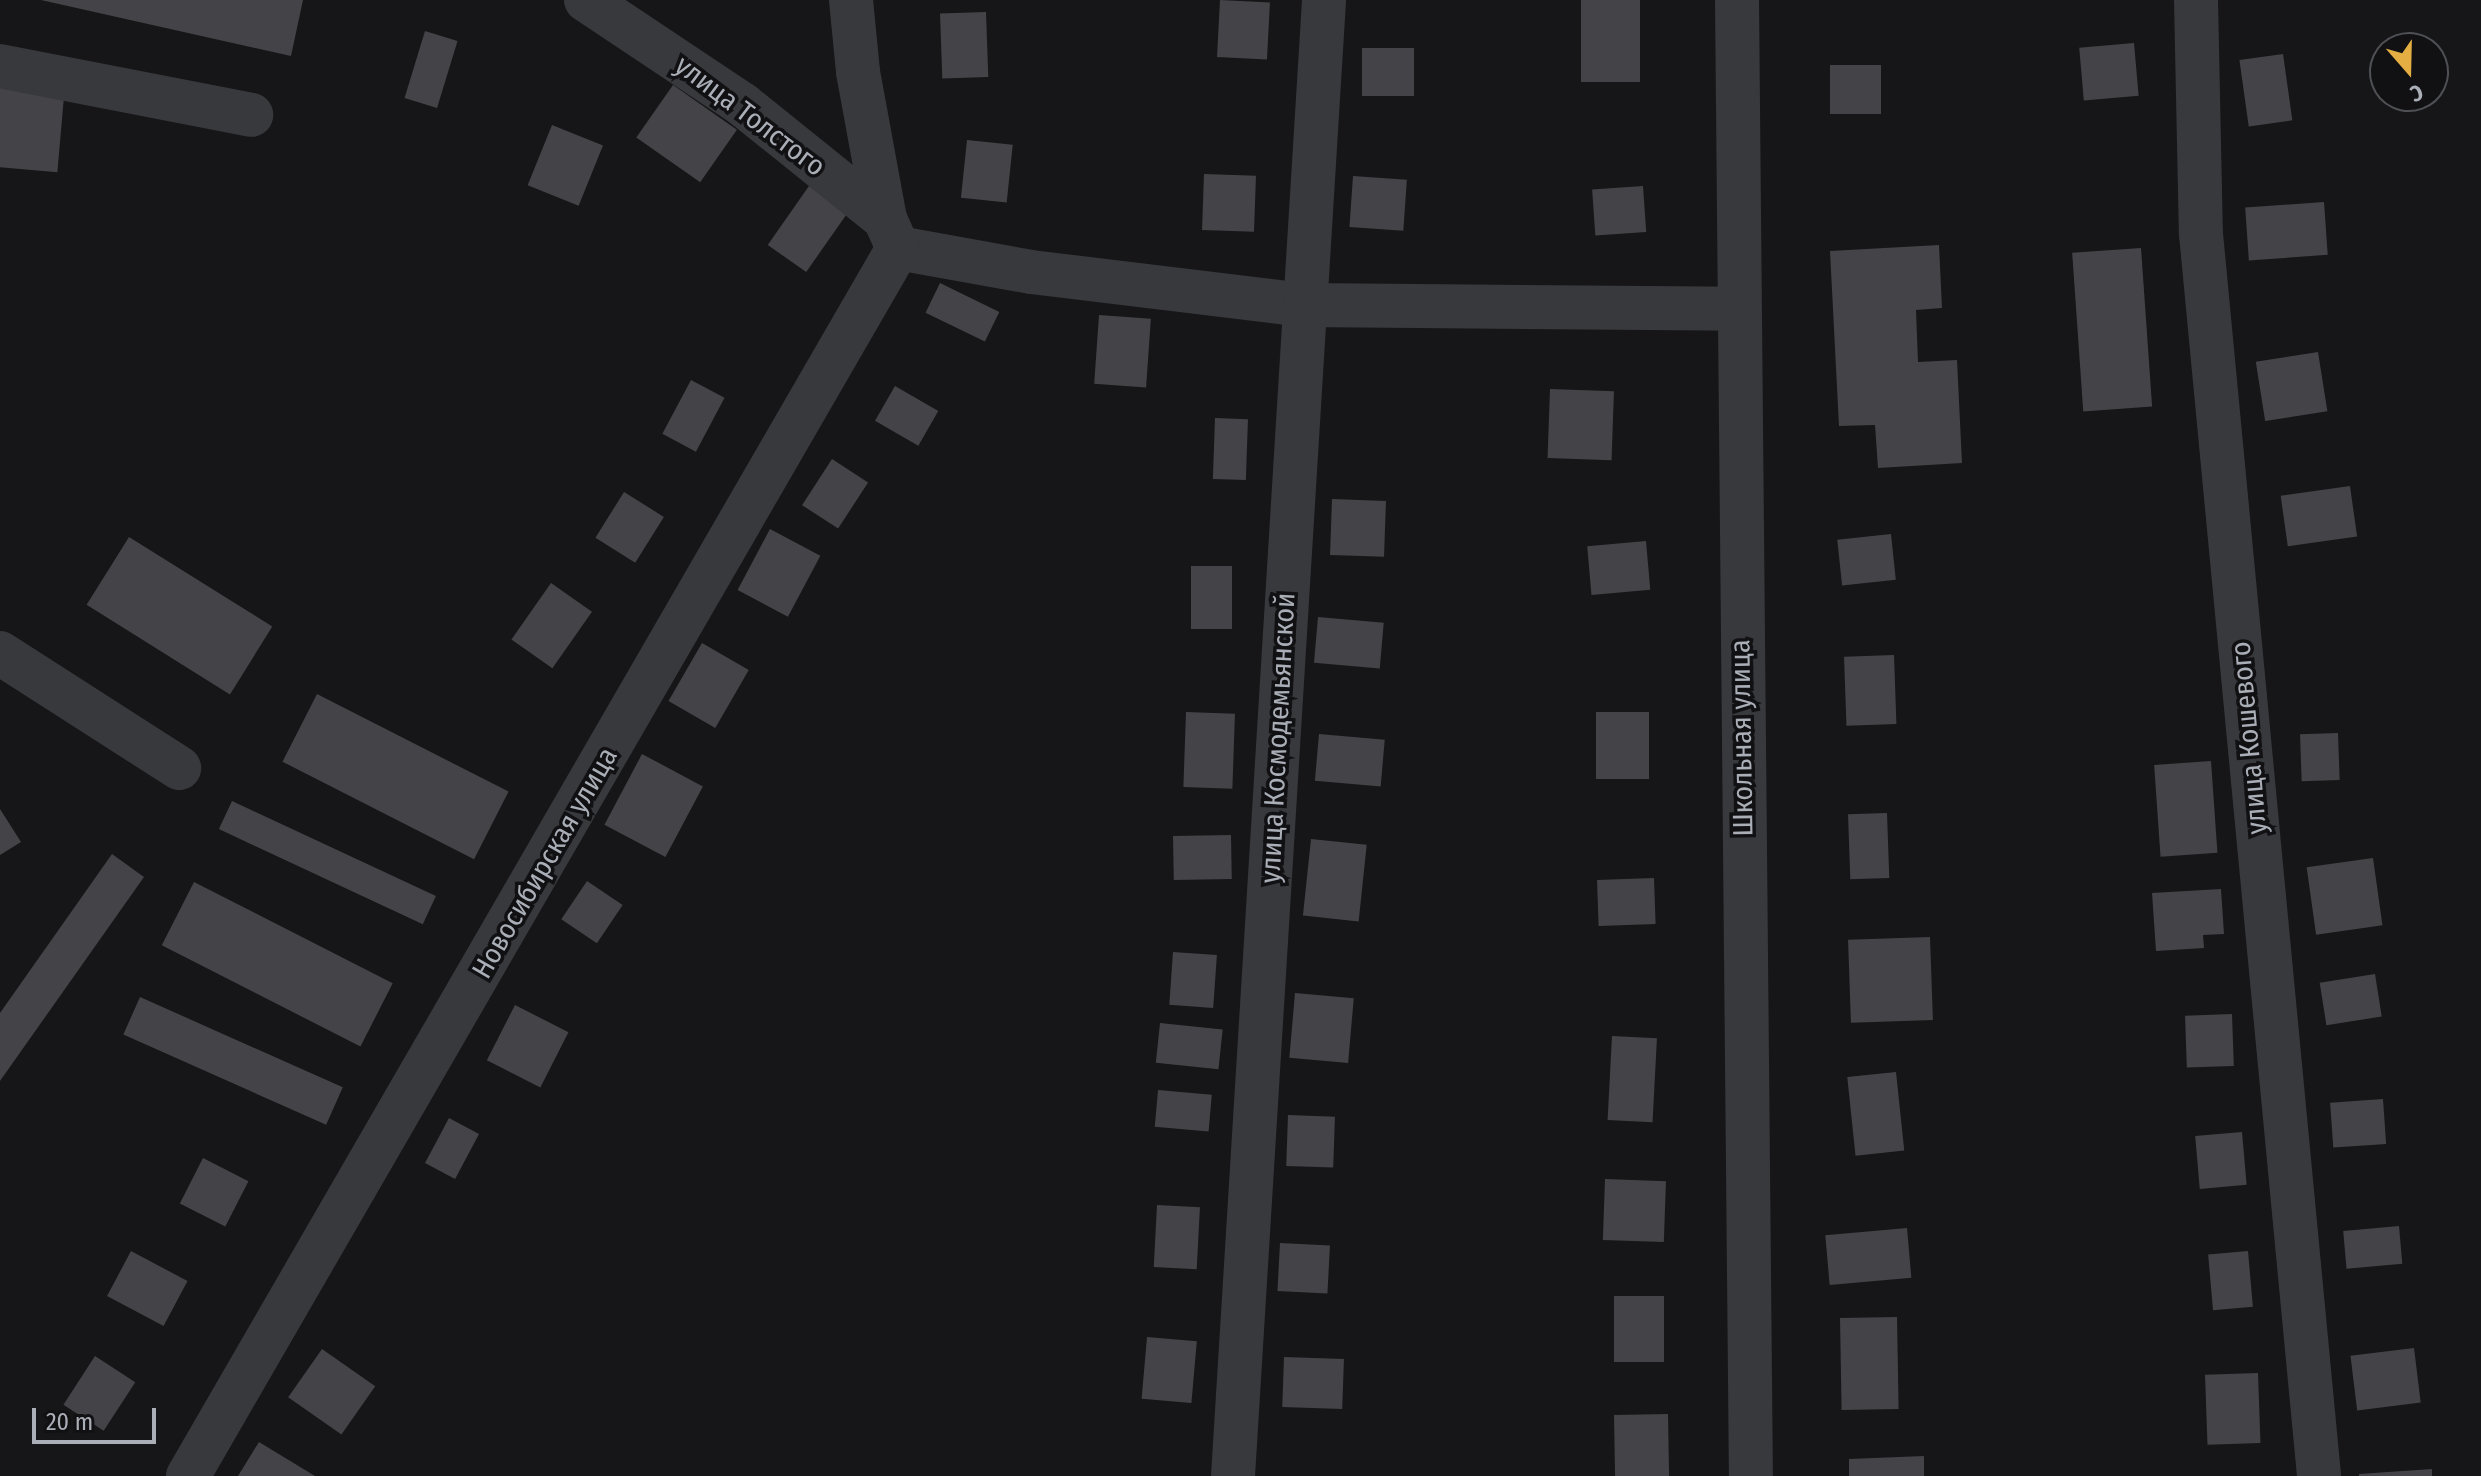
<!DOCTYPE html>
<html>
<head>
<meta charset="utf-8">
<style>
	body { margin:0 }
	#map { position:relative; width:2481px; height:1476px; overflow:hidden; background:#161618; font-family:"Fira Sans Condensed",sans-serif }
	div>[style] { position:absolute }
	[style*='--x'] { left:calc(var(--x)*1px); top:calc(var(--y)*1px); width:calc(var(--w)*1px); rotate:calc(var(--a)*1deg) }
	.building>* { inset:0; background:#444448; transform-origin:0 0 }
	.minor>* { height:44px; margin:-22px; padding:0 22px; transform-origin:22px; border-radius:22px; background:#38393d }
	span { translate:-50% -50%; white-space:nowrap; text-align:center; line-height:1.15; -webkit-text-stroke:7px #111113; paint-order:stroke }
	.street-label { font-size:28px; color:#aaaeb7 }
	.north { position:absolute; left:2369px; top:32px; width:80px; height:80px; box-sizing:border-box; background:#111113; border:2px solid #4e5055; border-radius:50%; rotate:160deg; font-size:22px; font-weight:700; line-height:32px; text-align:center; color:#aaaeb7 }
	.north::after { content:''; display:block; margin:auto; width:28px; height:36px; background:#e4ae42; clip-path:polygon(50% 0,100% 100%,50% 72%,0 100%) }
	.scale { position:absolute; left:32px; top:1408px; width:124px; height:36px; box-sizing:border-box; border:4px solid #aaaeb7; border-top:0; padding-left:10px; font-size:24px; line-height:28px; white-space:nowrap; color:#aaaeb7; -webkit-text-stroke:6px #111113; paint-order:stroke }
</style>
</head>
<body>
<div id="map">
	<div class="building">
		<div style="clip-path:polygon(41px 0,303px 0,291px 56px)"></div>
		<div style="left:1220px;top:0;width:50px;height:57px;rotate:3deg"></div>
		<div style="left:1581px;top:0;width:59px;height:82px"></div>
		<div style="left:986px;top:12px;width:65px;height:46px;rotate:88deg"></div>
		<div style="left:425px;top:31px;width:34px;height:70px;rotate:17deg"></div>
		<div style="left:2134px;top:43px;width:53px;height:55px;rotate:85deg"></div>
		<div style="left:1362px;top:48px;width:52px;height:48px"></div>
		<div style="left:2283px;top:54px;width:67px;height:44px;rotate:82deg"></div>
		<div style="left:1830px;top:65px;width:51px;height:49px"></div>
		<div style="left:0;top:82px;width:65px;height:85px;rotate:5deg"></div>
		<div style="left:673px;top:85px;width:78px;height:64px;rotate:35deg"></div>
		<div style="left:552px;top:125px;width:55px;height:65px;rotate:22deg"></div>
		<div style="left:967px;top:140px;width:46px;height:58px;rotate:6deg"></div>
		<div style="left:1204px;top:174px;width:52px;height:56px;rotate:2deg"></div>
		<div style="left:1353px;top:176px;width:54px;height:51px;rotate:4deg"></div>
		<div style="left:809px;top:186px;width:47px;height:72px;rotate:35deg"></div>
		<div style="left:1643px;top:186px;width:46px;height:51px;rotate:86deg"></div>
		<div style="left:2324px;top:202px;width:53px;height:79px;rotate:86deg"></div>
		<div style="clip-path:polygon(1939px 245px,1942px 308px,1916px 310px,1918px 362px,1957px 360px,1962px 463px,1878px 468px,1875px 425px,1839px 426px,1830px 251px)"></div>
		<div style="left:2141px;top:248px;width:159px;height:69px;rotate:86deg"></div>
		<div style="left:940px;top:283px;width:66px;height:33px;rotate:26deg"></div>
		<div style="left:1099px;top:315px;width:52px;height:69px;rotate:4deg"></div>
		<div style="left:2318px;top:352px;width:60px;height:63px;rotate:81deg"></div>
		<div style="left:691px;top:380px;width:38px;height:61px;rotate:28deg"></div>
		<div style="left:895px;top:386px;width:50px;height:40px;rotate:30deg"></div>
		<div style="left:1550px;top:389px;width:64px;height:69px;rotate:2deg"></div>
		<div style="left:1215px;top:418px;width:33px;height:61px;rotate:2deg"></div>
		<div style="left:832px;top:459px;width:43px;height:55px;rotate:33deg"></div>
		<div style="left:2350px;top:486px;width:51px;height:70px;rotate:82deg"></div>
		<div style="left:624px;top:492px;width:47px;height:54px;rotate:32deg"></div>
		<div style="left:1332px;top:499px;width:54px;height:56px;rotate:2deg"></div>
		<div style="left:770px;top:529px;width:57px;height:69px;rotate:28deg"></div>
		<div style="left:1891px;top:534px;width:46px;height:54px;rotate:84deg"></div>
		<div style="left:129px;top:537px;width:169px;height:80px;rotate:32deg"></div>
		<div style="left:1646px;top:541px;width:49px;height:59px;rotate:85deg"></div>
		<div style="left:1191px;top:566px;width:41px;height:63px"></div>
		<div style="left:551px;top:583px;width:50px;height:69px;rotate:35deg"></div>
		<div style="left:1318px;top:617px;width:66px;height:46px;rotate:5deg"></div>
		<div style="left:702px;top:643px;width:54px;height:67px;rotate:30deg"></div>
		<div style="left:1894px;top:655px;width:69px;height:50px;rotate:88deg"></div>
		<div style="left:317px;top:694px;width:215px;height:76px;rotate:27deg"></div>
		<div style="left:1186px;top:712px;width:49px;height:75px;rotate:2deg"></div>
		<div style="left:1596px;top:712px;width:53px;height:67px"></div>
		<div style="left:2338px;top:733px;width:47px;height:38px;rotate:88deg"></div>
		<div style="left:1319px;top:734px;width:66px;height:47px;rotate:5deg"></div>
		<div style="left:642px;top:754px;width:69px;height:80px;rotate:28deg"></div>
		<div style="left:2211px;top:761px;width:92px;height:57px;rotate:86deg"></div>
		<div style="left:232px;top:801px;width:225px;height:31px;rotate:25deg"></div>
		<div style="clip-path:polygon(0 809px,21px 842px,0 855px)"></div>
		<div style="left:1887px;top:813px;width:65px;height:39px;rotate:88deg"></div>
		<div style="left:1231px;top:835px;width:44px;height:58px;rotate:89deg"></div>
		<div style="left:1311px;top:839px;width:56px;height:77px;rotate:6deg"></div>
		<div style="clip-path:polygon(112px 854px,144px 877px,0 1081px,0 1013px)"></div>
		<div style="left:2373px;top:858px;width:68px;height:67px;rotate:82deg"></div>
		<div style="left:1654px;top:878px;width:46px;height:57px;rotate:88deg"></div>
		<div style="left:587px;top:881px;width:43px;height:46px;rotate:34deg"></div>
		<div style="left:194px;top:882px;width:223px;height:71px;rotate:27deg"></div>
		<div style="clip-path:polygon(2221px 889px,2224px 934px,2203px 935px,2204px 948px,2156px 951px,2152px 893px)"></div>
		<div style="left:1930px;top:937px;width:83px;height:82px;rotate:88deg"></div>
		<div style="left:1173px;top:952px;width:44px;height:53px;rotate:4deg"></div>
		<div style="left:2375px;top:974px;width:43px;height:56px;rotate:81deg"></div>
		<div style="left:1295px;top:993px;width:59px;height:65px;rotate:5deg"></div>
		<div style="left:140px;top:997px;width:222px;height:41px;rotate:24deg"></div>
		<div style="left:515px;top:1005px;width:60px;height:62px;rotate:27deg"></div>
		<div style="left:2232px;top:1014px;width:52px;height:47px;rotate:88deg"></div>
		<div style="left:1160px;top:1023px;width:63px;height:40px;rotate:6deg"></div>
		<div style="left:1612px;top:1036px;width:45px;height:84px;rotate:3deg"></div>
		<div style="left:1896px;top:1072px;width:79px;height:49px;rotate:84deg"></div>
		<div style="left:1158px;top:1090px;width:54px;height:37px;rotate:5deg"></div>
		<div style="left:2383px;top:1099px;width:45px;height:53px;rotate:86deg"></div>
		<div style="left:1288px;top:1115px;width:47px;height:51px;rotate:2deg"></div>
		<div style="left:449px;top:1118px;width:34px;height:51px;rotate:28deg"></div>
		<div style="left:2242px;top:1132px;width:53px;height:47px;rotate:85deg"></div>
		<div style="left:203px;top:1158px;width:51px;height:51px;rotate:27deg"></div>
		<div style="left:1605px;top:1179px;width:61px;height:61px;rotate:2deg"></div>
		<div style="left:1157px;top:1205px;width:43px;height:62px;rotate:3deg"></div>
		<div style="left:2399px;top:1226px;width:38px;height:56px;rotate:85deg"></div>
		<div style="left:1907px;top:1228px;width:50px;height:82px;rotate:85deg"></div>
		<div style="left:1280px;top:1243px;width:50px;height:48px;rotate:3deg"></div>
		<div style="left:131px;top:1251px;width:64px;height:51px;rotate:28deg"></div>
		<div style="left:2248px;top:1251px;width:56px;height:40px;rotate:85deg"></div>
		<div style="left:1614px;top:1296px;width:50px;height:66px"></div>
		<div style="left:1897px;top:1317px;width:92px;height:57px;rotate:89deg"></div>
		<div style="left:1147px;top:1337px;width:50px;height:62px;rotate:5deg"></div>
		<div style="left:2414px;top:1348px;width:55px;height:64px;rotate:83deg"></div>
		<div style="left:322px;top:1349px;width:65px;height:59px;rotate:35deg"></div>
		<div style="left:95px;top:1356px;width:48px;height:58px;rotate:33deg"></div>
		<div style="left:1284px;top:1357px;width:60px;height:50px;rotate:2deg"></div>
		<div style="left:2258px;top:1373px;width:70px;height:53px;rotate:88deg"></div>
		<div style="left:1668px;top:1414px;width:62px;height:54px;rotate:89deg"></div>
		<div style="clip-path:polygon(259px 1442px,315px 1476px,238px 1476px)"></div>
		<div style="clip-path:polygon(1924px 1456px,1924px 1476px,1849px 1476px,1849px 1459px)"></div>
		<div style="clip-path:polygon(2432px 1469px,2432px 1476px,2359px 1476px,2359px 1474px)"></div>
	</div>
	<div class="minor">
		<div style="--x:586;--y:0;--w:187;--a:33.7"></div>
		<div style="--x:742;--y:104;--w:184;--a:38.8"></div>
		<div style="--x:885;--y:219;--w:32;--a:66"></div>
		<div style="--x:851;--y:0;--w:72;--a:84.4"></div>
		<div style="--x:858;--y:72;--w:149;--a:79.6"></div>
		<div style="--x:1737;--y:0;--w:1476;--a:89.46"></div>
		<div style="--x:2196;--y:0;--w:234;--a:88.8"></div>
		<div style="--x:2201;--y:234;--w:1248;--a:84.57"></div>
		<div style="--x:0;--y:66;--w:256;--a:11"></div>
		<div style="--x:898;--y:248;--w:135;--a:10.2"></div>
		<div style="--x:1031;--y:272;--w:275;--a:6.9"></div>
		<div style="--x:1304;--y:305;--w:434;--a:0.5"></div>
		<div style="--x:0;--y:653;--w:213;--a:32.7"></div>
		<div style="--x:188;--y:1476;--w:1418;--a:-59.96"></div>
		<div style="--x:1233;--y:1476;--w:1479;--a:-86.47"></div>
	</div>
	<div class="street-label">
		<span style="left:750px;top:116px;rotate:37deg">улица Толстого</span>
		<span style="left:1278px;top:738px;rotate:-87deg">улица Космодемьянской</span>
		<span style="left:1742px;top:738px;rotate:-91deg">Школьная улица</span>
		<span style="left:2249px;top:738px;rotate:-95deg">улица Кошевого</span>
		<span style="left:545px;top:863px;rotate:-60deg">Новосибирская улица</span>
	</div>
	<div class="north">С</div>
	<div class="scale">20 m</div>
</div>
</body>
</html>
